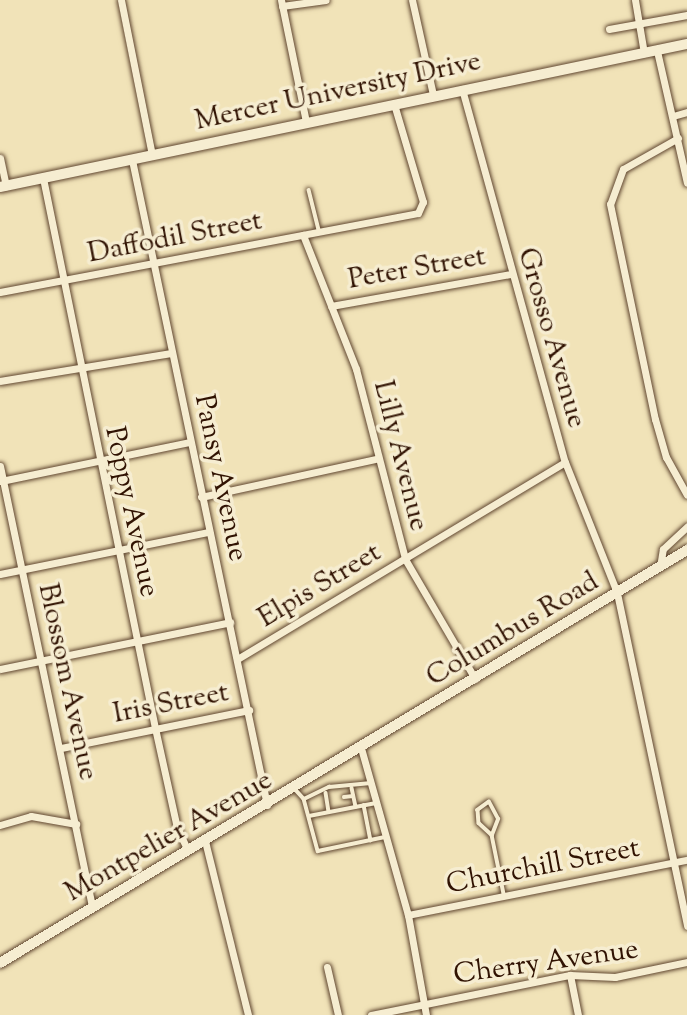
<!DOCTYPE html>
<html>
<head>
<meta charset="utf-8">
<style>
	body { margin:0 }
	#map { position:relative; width:687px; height:1015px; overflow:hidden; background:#f1e3b8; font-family:"Sorts Mill Goudy",serif }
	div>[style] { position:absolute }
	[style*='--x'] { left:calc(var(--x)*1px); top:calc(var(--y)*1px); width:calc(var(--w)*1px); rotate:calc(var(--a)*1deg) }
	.roads { filter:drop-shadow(0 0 2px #604630) drop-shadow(0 0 2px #604630) }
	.lane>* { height:3.5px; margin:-1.75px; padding:0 1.75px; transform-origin:1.75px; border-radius:1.75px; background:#f6edd1 }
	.street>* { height:7px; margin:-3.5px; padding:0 3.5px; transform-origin:3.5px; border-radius:3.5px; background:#f6edd1 }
	.secondary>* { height:10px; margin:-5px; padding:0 5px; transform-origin:5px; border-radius:5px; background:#f6edd1 }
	span { translate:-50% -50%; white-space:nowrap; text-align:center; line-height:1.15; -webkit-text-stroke:7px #f6edd1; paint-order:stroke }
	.street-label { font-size:28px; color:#301202 }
</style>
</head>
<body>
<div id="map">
	<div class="roads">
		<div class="lane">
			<div style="--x:309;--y:190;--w:41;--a:76"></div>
			<div style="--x:352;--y:788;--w:19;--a:78"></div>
			<div style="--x:295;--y:789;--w:13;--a:48"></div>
			<div style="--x:304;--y:799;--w:54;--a:74.9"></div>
			<div style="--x:318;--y:851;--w:68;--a:-11.8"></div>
			<div style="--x:326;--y:793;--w:19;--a:81"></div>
			<div style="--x:344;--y:797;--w:9;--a:-6"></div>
			<div style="--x:304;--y:799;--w:28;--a:-26"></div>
			<div style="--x:329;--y:787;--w:42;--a:-5.4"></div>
			<div style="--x:364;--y:805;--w:36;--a:79"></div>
			<div style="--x:309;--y:816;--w:68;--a:-11"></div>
			<div style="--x:492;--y:835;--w:17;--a:-69"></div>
			<div style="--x:498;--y:819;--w:19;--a:-118"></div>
			<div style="--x:489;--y:802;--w:14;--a:144"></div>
			<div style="--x:478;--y:810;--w:13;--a:86"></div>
			<div style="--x:479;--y:823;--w:18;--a:43"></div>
			<div style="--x:492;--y:835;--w:60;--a:78.5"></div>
		</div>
		<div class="street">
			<div style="--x:121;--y:0;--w:158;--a:78.7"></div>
			<div style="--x:281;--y:0;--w:125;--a:78.4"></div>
			<div style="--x:412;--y:0;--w:97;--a:77.5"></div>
			<div style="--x:635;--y:0;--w:54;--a:80.4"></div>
			<div style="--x:282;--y:6;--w:44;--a:-7.8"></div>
			<div style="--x:609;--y:29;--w:79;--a:-10.2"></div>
			<div style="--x:657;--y:51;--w:135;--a:77.2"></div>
			<div style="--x:462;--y:89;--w:387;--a:74.6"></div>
			<div style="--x:565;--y:462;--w:141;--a:68.3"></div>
			<div style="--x:617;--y:593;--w:340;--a:78.1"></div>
			<div style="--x:673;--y:116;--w:15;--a:-16"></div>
			<div style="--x:678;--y:138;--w:63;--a:150.6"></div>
			<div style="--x:623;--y:169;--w:37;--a:110"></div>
			<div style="--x:610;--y:204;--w:220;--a:78.2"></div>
			<div style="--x:655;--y:419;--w:40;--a:74"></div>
			<div style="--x:666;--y:457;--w:43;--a:61.1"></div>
			<div style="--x:0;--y:158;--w:29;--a:78"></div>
			<div style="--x:132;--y:160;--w:659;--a:78.18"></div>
			<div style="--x:43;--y:178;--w:561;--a:78.49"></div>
			<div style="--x:155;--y:728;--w:102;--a:77.6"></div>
			<div style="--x:177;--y:828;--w:25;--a:64"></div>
			<div style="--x:303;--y:235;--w:144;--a:68.4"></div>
			<div style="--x:356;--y:369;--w:196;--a:75.5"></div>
			<div style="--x:405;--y:559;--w:139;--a:59.7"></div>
			<div style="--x:0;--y:292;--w:425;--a:-10.7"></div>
			<div style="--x:418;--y:213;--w:12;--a:-66"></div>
			<div style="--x:423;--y:202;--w:102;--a:-106.5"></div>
			<div style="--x:331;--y:306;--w:182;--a:-10.1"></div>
			<div style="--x:0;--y:381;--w:173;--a:-9.3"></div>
			<div style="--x:0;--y:466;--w:451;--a:78.2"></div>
			<div style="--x:1;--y:481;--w:192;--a:-11.7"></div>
			<div style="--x:201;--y:497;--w:178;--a:-12.3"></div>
			<div style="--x:660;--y:567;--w:18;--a:-81"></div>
			<div style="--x:663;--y:549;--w:33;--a:-43"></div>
			<div style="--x:0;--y:574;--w:213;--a:-11.4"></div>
			<div style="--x:239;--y:658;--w:380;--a:-31"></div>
			<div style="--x:0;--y:669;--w:235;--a:-11.5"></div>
			<div style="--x:61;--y:748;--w:192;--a:-11.4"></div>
			<div style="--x:361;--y:748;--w:173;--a:74.3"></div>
			<div style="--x:408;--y:915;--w:102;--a:79.8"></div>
			<div style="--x:0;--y:825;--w:32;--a:-16"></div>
			<div style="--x:31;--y:816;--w:46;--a:10.1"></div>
			<div style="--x:205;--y:841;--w:179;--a:76.1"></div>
			<div style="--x:408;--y:915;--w:284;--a:-11.2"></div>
			<div style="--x:327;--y:967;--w:49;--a:77.1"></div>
			<div style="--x:570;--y:975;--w:41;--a:78.7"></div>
			<div style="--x:371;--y:1015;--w:203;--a:-11.4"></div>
			<div style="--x:570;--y:975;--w:45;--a:2.5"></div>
			<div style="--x:615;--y:977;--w:74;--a:-11.8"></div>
		</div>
		<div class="secondary">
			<div style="--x:0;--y:187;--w:702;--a:-11.76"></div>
			<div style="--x:0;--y:963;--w:802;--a:-31.01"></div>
		</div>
	</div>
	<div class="street-label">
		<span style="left:338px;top:92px;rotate:-12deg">Mercer University Drive</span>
		<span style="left:175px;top:238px;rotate:-11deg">Daffodil Street</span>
		<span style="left:417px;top:269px;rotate:-10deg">Peter Street</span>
		<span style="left:551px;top:338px;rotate:74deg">Grosso Avenue</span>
		<span style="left:400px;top:456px;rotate:76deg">Lilly Avenue</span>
		<span style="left:220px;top:478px;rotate:78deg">Pansy Avenue</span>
		<span style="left:131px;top:512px;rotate:78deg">Poppy Avenue</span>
		<span style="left:320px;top:586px;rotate:-31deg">Elpis Street</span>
		<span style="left:513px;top:630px;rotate:-31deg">Columbus Road</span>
		<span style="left:67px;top:682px;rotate:78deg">Blossom Avenue</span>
		<span style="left:171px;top:704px;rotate:-11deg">Iris Street</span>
		<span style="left:169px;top:837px;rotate:-30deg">Montpelier Avenue</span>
		<span style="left:543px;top:867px;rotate:-11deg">Churchill Street</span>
		<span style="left:546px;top:963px;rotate:-8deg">Cherry Avenue</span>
	</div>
</div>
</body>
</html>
